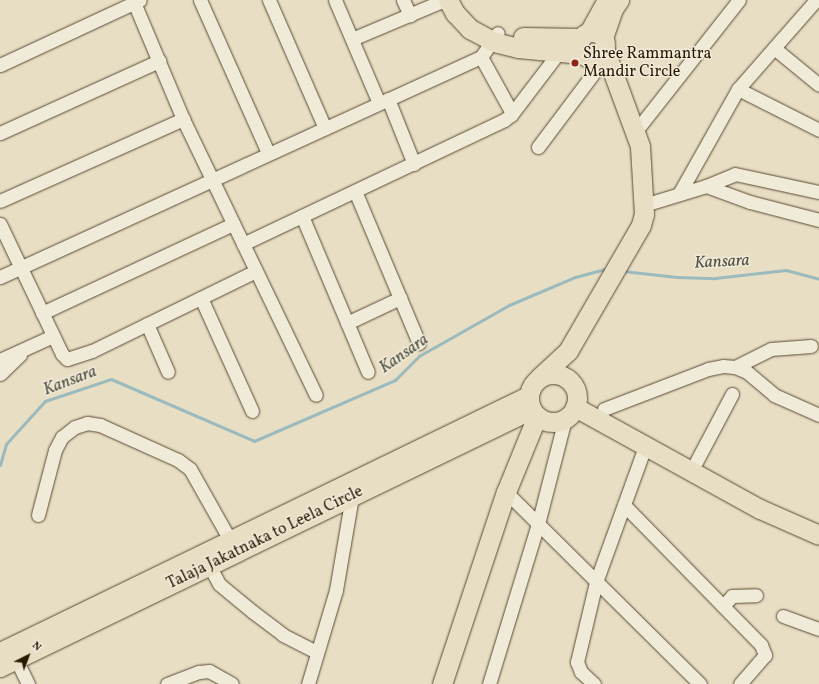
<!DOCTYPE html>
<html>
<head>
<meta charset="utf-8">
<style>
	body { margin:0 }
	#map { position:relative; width:819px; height:684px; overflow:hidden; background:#e8dec4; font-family:Vollkorn,serif }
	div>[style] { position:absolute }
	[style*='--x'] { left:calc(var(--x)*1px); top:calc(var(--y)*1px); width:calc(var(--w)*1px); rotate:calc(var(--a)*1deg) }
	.stream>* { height:3px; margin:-1.5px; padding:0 1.5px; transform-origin:1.5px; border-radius:1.5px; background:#9ababd }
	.roads { filter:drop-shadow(0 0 1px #594a32) drop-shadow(0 0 1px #594a32) }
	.minor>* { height:13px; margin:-6.5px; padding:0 6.5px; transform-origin:6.5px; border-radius:6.5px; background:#f0ead9 }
	.major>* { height:17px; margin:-8.5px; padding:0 8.5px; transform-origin:8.5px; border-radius:8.5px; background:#e8dec4 }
	.highway>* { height:19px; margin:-9.5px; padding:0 9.5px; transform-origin:9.5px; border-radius:9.5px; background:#e8dec4 }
	.highway>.ring { margin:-9.5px; padding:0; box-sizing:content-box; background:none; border:19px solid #e8dec4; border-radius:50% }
	.dots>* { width:11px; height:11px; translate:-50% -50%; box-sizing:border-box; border:2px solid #f0ead9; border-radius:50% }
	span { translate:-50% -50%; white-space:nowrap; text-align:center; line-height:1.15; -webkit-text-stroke:3px #f0ead9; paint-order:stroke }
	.poi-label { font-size:16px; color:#291801 }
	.left { translate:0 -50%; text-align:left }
	.street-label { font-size:16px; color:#291801 }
	.water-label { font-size:17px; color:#515143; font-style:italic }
	.north { position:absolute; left:8px; top:636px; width:40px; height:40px; -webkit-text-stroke:3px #f0ead9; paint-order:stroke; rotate:42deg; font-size:11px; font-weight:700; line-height:16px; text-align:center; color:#291801 }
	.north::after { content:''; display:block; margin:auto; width:14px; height:18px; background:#291801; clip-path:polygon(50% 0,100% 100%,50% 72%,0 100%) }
</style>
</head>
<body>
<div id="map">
	<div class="stream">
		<div style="--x:623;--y:271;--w:54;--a:6.3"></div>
		<div style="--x:677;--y:277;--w:38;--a:2"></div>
		<div style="--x:715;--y:278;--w:71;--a:-6.4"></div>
		<div style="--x:786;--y:270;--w:34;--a:15"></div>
		<div style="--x:0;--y:465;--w:22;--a:-74"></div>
		<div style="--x:6;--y:444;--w:58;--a:-47.8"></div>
		<div style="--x:45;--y:401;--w:70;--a:-18.4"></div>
		<div style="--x:111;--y:379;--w:156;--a:23.4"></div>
		<div style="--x:254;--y:441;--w:154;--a:-23.4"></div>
		<div style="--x:395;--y:380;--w:34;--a:-45"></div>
		<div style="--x:419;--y:356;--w:103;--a:-29.5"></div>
		<div style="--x:509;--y:305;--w:72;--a:-23"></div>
		<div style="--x:575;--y:277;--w:34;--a:-15"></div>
	</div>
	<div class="roads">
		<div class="minor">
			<div style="--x:133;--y:0;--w:129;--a:67.2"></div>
			<div style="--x:183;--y:119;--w:306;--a:64.3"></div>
			<div style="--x:200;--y:0;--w:167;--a:66"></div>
			<div style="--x:269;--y:0;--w:140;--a:66.4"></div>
			<div style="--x:335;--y:0;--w:112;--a:66.9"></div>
			<div style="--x:403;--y:0;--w:17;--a:65"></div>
			<div style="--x:352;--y:39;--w:101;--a:-22.8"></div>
			<div style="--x:774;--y:48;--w:58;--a:39.4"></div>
			<div style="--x:481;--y:57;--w:64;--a:61"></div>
			<div style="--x:0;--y:65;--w:154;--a:-24.9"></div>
			<div style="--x:738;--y:89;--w:91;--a:26.8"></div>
			<div style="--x:388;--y:99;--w:70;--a:68.2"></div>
			<div style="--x:635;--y:132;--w:168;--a:-51.8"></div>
			<div style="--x:0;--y:133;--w:175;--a:-24.4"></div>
			<div style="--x:538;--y:147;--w:100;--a:-53.1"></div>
			<div style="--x:706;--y:186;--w:31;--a:-22"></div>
			<div style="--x:735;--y:174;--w:86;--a:12.1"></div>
			<div style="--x:355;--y:191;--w:165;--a:67.2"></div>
			<div style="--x:679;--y:194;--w:120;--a:-60.7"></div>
			<div style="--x:738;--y:89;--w:118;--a:-48.8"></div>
			<div style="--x:0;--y:201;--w:201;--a:-24.1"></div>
			<div style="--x:644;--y:205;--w:65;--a:-17"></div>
			<div style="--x:706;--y:186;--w:47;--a:20"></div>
			<div style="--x:750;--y:202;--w:71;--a:14.6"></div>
			<div style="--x:302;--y:216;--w:169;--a:67.1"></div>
			<div style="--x:0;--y:224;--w:144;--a:64.5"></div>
			<div style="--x:62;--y:354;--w:7;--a:45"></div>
			<div style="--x:67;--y:359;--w:26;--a:-18"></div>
			<div style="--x:92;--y:351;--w:182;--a:-26"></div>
			<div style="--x:243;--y:244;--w:289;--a:-25.4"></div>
			<div style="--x:504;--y:120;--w:9;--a:-36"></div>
			<div style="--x:511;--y:115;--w:79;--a:-52.7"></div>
			<div style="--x:0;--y:277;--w:529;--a:-24.58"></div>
			<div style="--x:481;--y:57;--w:29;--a:-55"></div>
			<div style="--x:201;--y:298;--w:124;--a:65.7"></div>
			<div style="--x:42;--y:313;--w:211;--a:-25"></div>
			<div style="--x:347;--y:323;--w:59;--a:-25.3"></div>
			<div style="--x:147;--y:324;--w:52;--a:66.4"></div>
			<div style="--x:0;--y:360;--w:58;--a:-24.4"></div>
			<div style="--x:735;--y:367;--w:40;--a:-26.6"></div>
			<div style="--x:771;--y:349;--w:40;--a:-4.3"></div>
			<div style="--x:0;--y:374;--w:28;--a:-44"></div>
			<div style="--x:604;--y:409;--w:111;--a:-21"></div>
			<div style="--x:708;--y:369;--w:15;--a:-11"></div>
			<div style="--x:723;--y:366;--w:12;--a:5"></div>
			<div style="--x:735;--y:367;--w:13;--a:23"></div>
			<div style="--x:747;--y:372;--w:35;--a:40"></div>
			<div style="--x:774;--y:395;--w:49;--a:24"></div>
			<div style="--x:696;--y:462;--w:77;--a:-62.1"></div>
			<div style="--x:506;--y:492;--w:273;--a:44.7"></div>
			<div style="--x:624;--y:505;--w:196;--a:45.6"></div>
			<div style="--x:761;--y:645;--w:11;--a:68"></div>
			<div style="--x:765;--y:655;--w:38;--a:131"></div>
			<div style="--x:38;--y:515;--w:67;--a:-75.3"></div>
			<div style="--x:55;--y:450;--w:15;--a:-62"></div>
			<div style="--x:62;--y:437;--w:16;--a:-38"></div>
			<div style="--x:75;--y:427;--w:13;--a:-18"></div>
			<div style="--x:87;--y:423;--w:13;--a:9"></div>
			<div style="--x:100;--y:425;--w:85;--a:24.2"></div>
			<div style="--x:178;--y:460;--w:15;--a:37"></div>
			<div style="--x:190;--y:469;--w:90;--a:60.6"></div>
			<div style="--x:209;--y:565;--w:21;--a:62"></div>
			<div style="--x:219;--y:584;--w:44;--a:39.5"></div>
			<div style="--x:253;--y:612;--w:38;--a:37"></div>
			<div style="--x:283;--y:635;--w:38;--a:27"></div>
			<div style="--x:723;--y:606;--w:13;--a:-48"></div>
			<div style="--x:732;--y:596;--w:24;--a:-2"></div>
			<div style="--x:783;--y:616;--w:38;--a:20"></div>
			<div style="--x:12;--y:651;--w:37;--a:64"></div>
			<div style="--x:167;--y:684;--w:34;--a:-21"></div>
			<div style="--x:199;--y:672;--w:10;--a:-6"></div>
			<div style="--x:209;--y:671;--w:26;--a:29"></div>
			<div style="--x:308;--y:684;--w:98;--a:-73.4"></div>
			<div style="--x:336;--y:590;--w:100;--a:-80.3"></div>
			<div style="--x:489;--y:684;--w:167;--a:-73"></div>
			<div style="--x:538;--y:524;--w:108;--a:-75.6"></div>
			<div style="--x:594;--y:684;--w:18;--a:-137"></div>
			<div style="--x:581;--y:672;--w:11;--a:-112"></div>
			<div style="--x:577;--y:662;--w:82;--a:-76.6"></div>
			<div style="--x:596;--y:582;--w:147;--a:-70.1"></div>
		</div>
		<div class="major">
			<div style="--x:588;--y:32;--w:37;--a:-61"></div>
			<div style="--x:604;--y:38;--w:31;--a:-71"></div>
			<div style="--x:614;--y:9;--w:11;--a:-56"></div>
			<div style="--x:0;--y:651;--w:587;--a:-25.87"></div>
			<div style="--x:0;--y:668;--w:591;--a:-25.87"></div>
		</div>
		<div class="highway">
			<div style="--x:448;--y:0;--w:15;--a:62"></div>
			<div style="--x:455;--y:13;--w:22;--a:47"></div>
			<div style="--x:470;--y:29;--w:27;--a:28"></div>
			<div style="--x:494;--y:42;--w:25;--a:14"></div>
			<div style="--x:518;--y:48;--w:64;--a:5.4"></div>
			<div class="ring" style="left:579px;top:32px;width:7px;height:7px"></div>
			<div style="--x:523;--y:37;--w:58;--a:1"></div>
			<div class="ring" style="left:529px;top:374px;width:29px;height:29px"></div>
			<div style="--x:540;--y:377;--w:38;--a:-43"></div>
			<div style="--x:568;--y:351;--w:146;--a:-59.9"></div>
			<div style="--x:641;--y:225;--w:11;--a:-75"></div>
			<div style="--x:644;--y:214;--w:68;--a:-93.4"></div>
			<div style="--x:640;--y:146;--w:101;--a:-110.2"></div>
			<div style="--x:575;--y:407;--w:211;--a:28.9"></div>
			<div style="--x:760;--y:509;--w:64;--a:23.8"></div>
			<div style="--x:442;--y:684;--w:202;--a:-71.6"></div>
			<div style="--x:506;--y:492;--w:82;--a:-67.8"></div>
		</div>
	</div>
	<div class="dots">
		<div style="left:575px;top:63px;background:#8f2418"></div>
	</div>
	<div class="poi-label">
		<span class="left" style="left:583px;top:63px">Shree Rammantra<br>Mandir Circle</span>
	</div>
	<div class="street-label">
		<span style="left:265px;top:538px;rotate:-26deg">Talaja Jakatnaka to Leela Circle</span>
	</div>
	<div class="water-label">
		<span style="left:722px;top:262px;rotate:-3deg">Kansara</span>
		<span style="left:404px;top:354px;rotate:-35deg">Kansara</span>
		<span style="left:70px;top:381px;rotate:-21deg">Kansara</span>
	</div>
	<div class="north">N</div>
</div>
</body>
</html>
